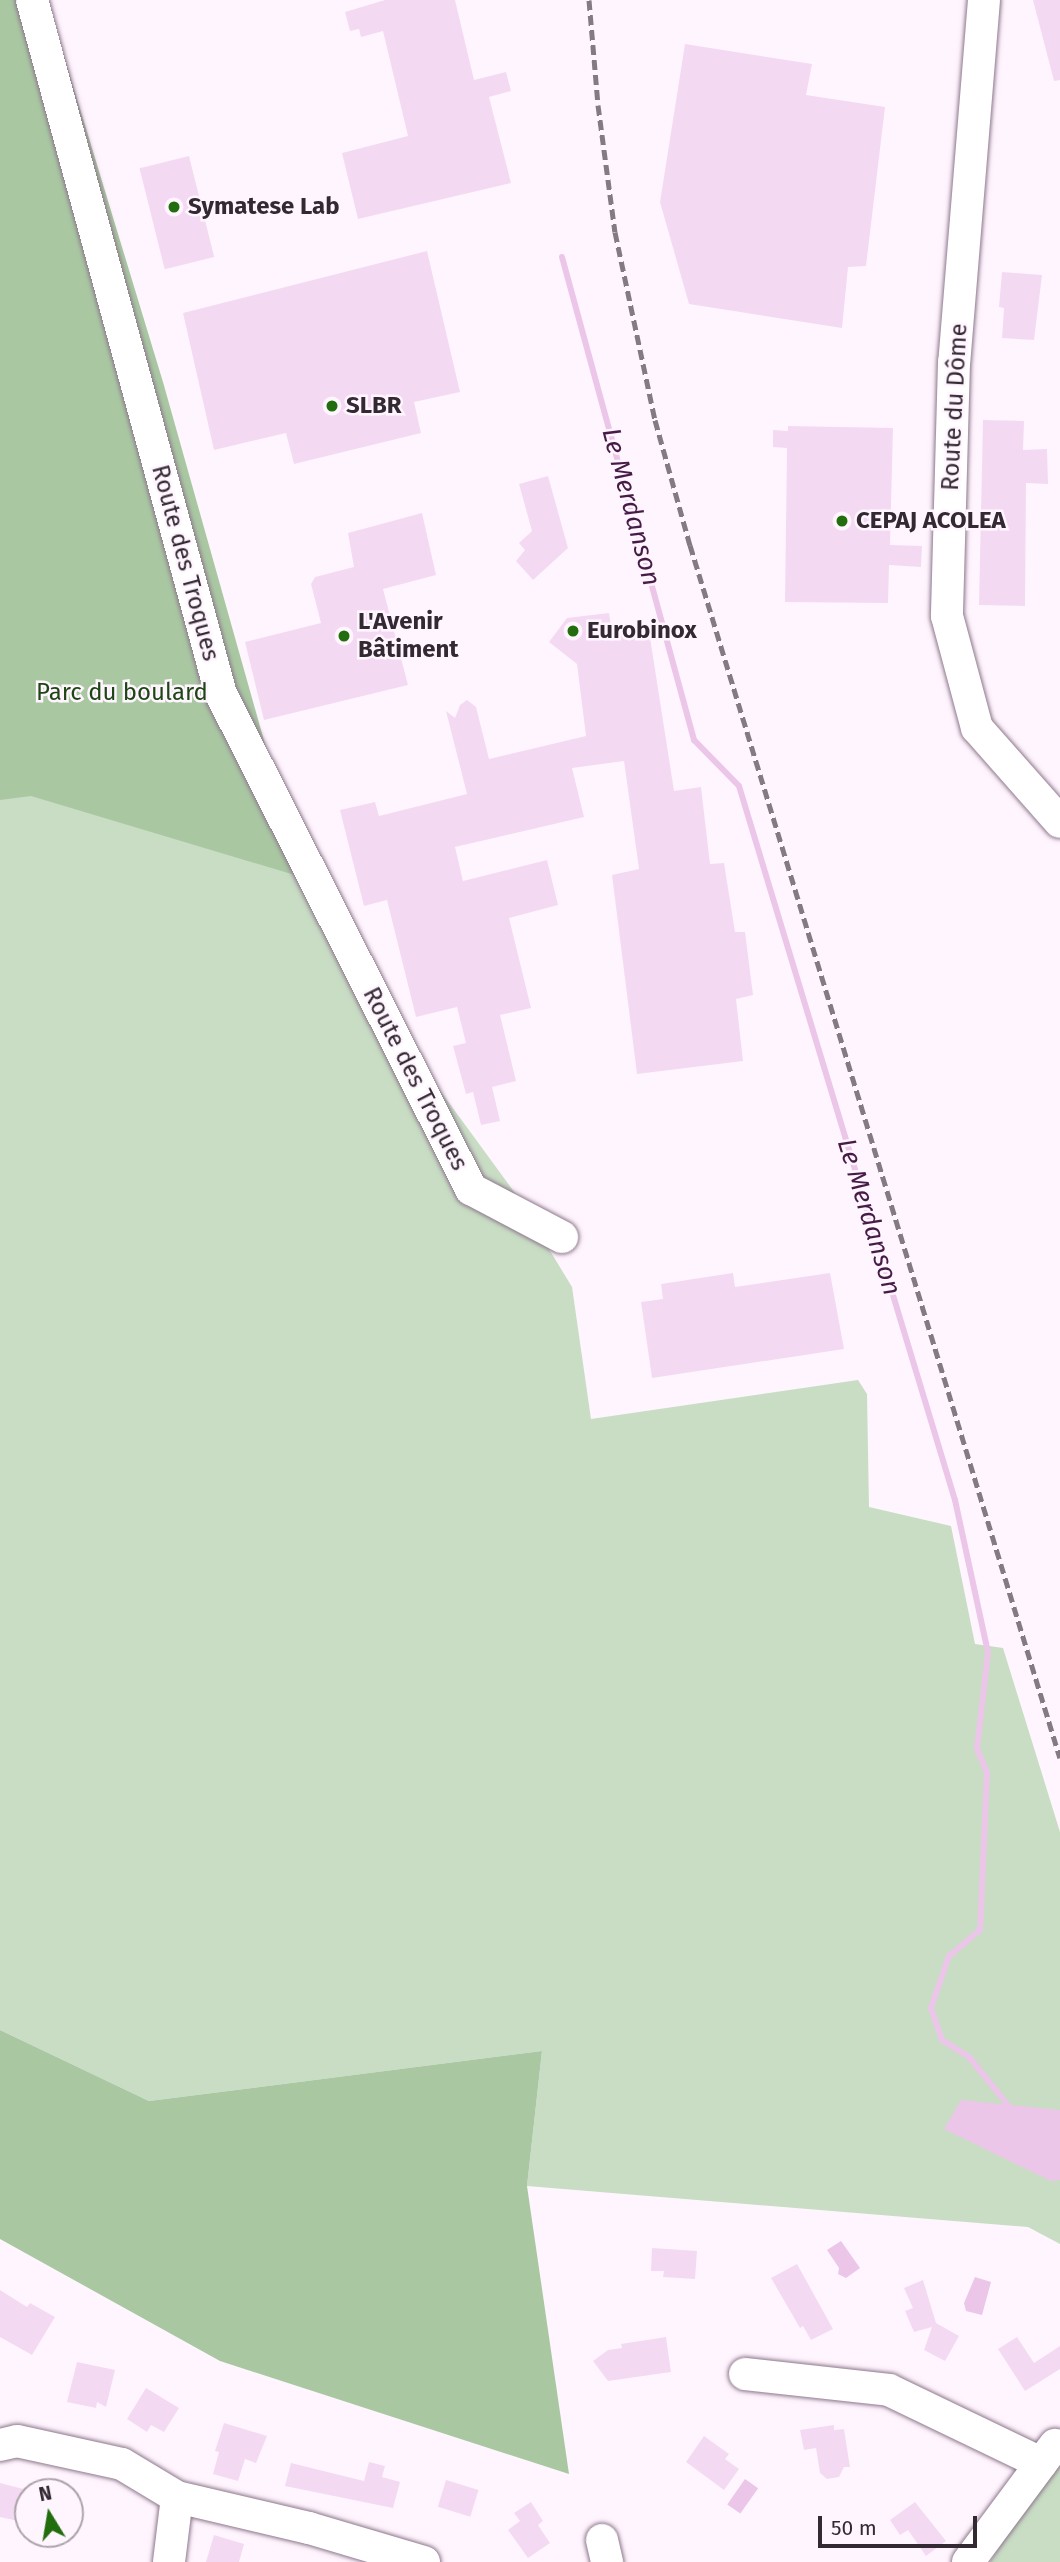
<!DOCTYPE html>
<html>
<head>
<meta charset="utf-8">
<style>
	body { margin:0 }
	#map { position:relative; width:1060px; height:2562px; overflow:hidden; background:#fff5fe; font-family:"Fira Sans",sans-serif }
	div>[style] { position:absolute }
	[style*='--x'] { left:calc(var(--x)*1px); top:calc(var(--y)*1px); width:calc(var(--w)*1px); rotate:calc(var(--a)*1deg) }
	.green>* { inset:0; background:#c8ddc4 }
	.forest>* { inset:0; background:#a9c8a2 }
	.water>* { inset:0; background:#ebc6e8; transform-origin:0 0 }
	.stream>* { height:6px; margin:-3px; padding:0 3px; transform-origin:3px; border-radius:3px; background:#ebc6e8 }
	.building>* { inset:0; background:#f3daf2; transform-origin:0 0 }
	.roads { filter:drop-shadow(0 0 2px #8e788d) drop-shadow(0 0 2px #8e788d) }
	.minor>* { height:32px; margin:-16px; padding:0 16px; transform-origin:16px; border-radius:16px; background:#fff }
	.rail>* { height:5px; margin-top:-2.5px; transform-origin:0; background:repeating-linear-gradient(90deg,#847a83 0 10px,transparent 0 15px) }
	.dots>* { width:19px; height:19px; translate:-50% -50%; box-sizing:border-box; border:4px solid #fff5fe; border-radius:50% }
	span { translate:-50% -50%; white-space:nowrap; text-align:center; line-height:1.15; -webkit-text-stroke:5px #fff5fe; paint-order:stroke }
	.poi-label { font-size:24px; color:#332932; font-weight:700 }
	.left { translate:0 -50%; text-align:left }
	.street-label { font-size:24px; color:#332932 }
	.park-label { font-size:24px; color:#1d4614 }
	.water-label { font-size:26px; color:#461b46; font-style:italic }
	.north { position:absolute; left:14px; top:2478px; width:70px; height:70px; box-sizing:border-box; background:#fff5fe; border:2px solid #ada3ac; border-radius:50%; rotate:349deg; font-size:19px; font-weight:700; line-height:28px; text-align:center; color:#332932 }
	.north::after { content:''; display:block; margin:auto; width:24px; height:32px; background:#226d0e; clip-path:polygon(50% 0,100% 100%,50% 72%,0 100%) }
	.scale { position:absolute; left:818px; top:2516px; width:159px; height:32px; box-sizing:border-box; border:4px solid #332932; border-top:0; padding-left:9px; font-size:21px; line-height:24px; white-space:nowrap; color:#332932; -webkit-text-stroke:5px #fff5fe; paint-order:stroke }
</style>
</head>
<body>
<div id="map">
	<div class="green">
		<div style="clip-path:polygon(0 0,221px 694px,341px 955px,515px 1193px,572px 1287px,591px 1419px,858px 1380px,867px 1394px,869px 1507px,951px 1526px,975px 1644px,1003px 1648px,1060px 1832px,1060px 2244px,1028px 2227px,527px 2186px,542px 2051px,149px 2101px,0 2030px)"></div>
		<div style="clip-path:polygon(1060px 2447px,1060px 2562px,990px 2562px)"></div>
	</div>
	<div class="forest">
		<div style="clip-path:polygon(0 0,47px 0,163px 382px,292px 840px,308px 879px,31px 796px,0 800px)"></div>
		<div style="clip-path:polygon(0 2030px,149px 2101px,542px 2051px,527px 2186px,569px 2474px,220px 2361px,0 2239px)"></div>
	</div>
	<div class="water">
		<div style="clip-path:polygon(961px 2100px,1060px 2110px,1060px 2180px,1051px 2181px,944px 2129px)"></div>
		<div style="clip-path:polygon(841px 2241px,860px 2268px,846px 2278px,838px 2274px,839px 2268px,827px 2250px)"></div>
		<div style="clip-path:polygon(975px 2277px,991px 2282px,982px 2315px,966px 2311px,964px 2303px)"></div>
		<div style="left:745px;top:2479px;width:16px;height:31px;rotate:35deg"></div>
	</div>
	<div class="stream">
		<div style="--x:562;--y:257;--w:501;--a:74.71"></div>
		<div style="--x:694;--y:740;--w:64;--a:45.6"></div>
		<div style="--x:739;--y:786;--w:746;--a:73.17"></div>
		<div style="--x:955;--y:1500;--w:156;--a:77.8"></div>
		<div style="--x:988;--y:1652;--w:98;--a:96.5"></div>
		<div style="--x:977;--y:1749;--w:25;--a:67"></div>
		<div style="--x:987;--y:1772;--w:158;--a:92.5"></div>
		<div style="--x:980;--y:1930;--w:40;--a:140"></div>
		<div style="--x:949;--y:1956;--w:55;--a:109.1"></div>
		<div style="--x:931;--y:2008;--w:34;--a:71"></div>
		<div style="--x:942;--y:2040;--w:32;--a:32"></div>
		<div style="--x:969;--y:2057;--w:62;--a:50.9"></div>
	</div>
	<div class="building">
		<div style="clip-path:polygon(385px 0,455px 0,474px 80px,506px 72px,511px 91px,489px 97px,511px 183px,358px 219px,342px 153px,408px 136px,383px 31px,361px 37px,359px 29px,350px 31px,345px 12px)"></div>
		<div style="clip-path:polygon(1033px 0,1060px 0,1060px 80px,1054px 81px)"></div>
		<div style="clip-path:polygon(685px 44px,812px 64px,806px 95px,885px 107px,866px 266px,848px 267px,842px 328px,689px 304px,660px 202px)"></div>
		<div style="left:189px;top:156px;width:104px;height:51px;rotate:76deg"></div>
		<div style="clip-path:polygon(427px 251px,460px 392px,414px 402px,421px 433px,294px 464px,286px 433px,214px 450px,183px 313px)"></div>
		<div style="clip-path:polygon(1002px 272px,1042px 275px,1034px 340px,1002px 338px,1004px 308px,999px 307px)"></div>
		<div style="clip-path:polygon(983px 420px,1024px 421px,1023px 450px,1047px 449px,1048px 484px,1026px 483px,1025px 606px,979px 605px)"></div>
		<div style="clip-path:polygon(788px 426px,893px 428px,890px 545px,922px 546px,921px 567px,889px 565px,888px 603px,785px 602px,787px 448px,773px 447px,773px 430px,788px 431px)"></div>
		<div style="clip-path:polygon(548px 476px,568px 548px,533px 580px,516px 561px,525px 550px,519px 543px,532px 531px,519px 484px)"></div>
		<div style="clip-path:polygon(422px 513px,436px 575px,383px 589px,408px 685px,264px 720px,245px 642px,321px 623px,311px 584px,315px 577px,354px 567px,348px 533px)"></div>
		<div style="clip-path:polygon(609px 613px,612px 633px,649px 631px,674px 791px,701px 787px,710px 864px,724px 863px,735px 932px,745px 932px,753px 995px,736px 999px,743px 1061px,637px 1074px,612px 875px,639px 869px,624px 761px,572px 768px,584px 817px,455px 847px,463px 881px,547px 860px,558px 905px,509px 918px,531px 1008px,500px 1015px,516px 1081px,492px 1087px,500px 1121px,481px 1125px,473px 1092px,466px 1094px,453px 1046px,466px 1043px,457px 1007px,416px 1017px,387px 900px,364px 906px,340px 810px,375px 802px,379px 816px,467px 794px,446px 711px,455px 718px,460px 705px,467px 700px,476px 707px,489px 759px,586px 736px,577px 664px,549px 642px,567px 618px)"></div>
		<div style="clip-path:polygon(733px 1273px,735px 1287px,830px 1273px,844px 1349px,652px 1378px,641px 1302px,663px 1299px,661px 1284px)"></div>
		<div style="clip-path:polygon(652px 2248px,697px 2251px,695px 2279px,663px 2277px,664px 2271px,651px 2271px)"></div>
		<div style="clip-path:polygon(797px 2264px,833px 2329px,811px 2340px,803px 2326px,800px 2328px,771px 2278px)"></div>
		<div style="clip-path:polygon(923px 2280px,936px 2323px,959px 2336px,945px 2361px,924px 2350px,932px 2327px,914px 2332px,905px 2311px,913px 2308px,904px 2288px)"></div>
		<div style="clip-path:polygon(0 2290px,27px 2307px,30px 2303px,55px 2317px,32px 2355px,0 2337px)"></div>
		<div style="clip-path:polygon(666px 2337px,671px 2372px,608px 2381px,593px 2361px,608px 2350px,622px 2348px,621px 2344px)"></div>
		<div style="clip-path:polygon(1017px 2337px,1034px 2363px,1060px 2346px,1060px 2369px,1025px 2391px,998px 2349px)"></div>
		<div style="clip-path:polygon(77px 2362px,115px 2370px,106px 2407px,97px 2402px,96px 2408px,67px 2402px)"></div>
		<div style="clip-path:polygon(146px 2388px,179px 2408px,164px 2432px,151px 2425px,147px 2432px,127px 2419px)"></div>
		<div style="clip-path:polygon(224px 2423px,267px 2436px,256px 2463px,245px 2459px,238px 2481px,213px 2474px,219px 2452px,215px 2451px)"></div>
		<div style="clip-path:polygon(834px 2425px,834px 2430px,844px 2429px,850px 2467px,844px 2467px,839px 2477px,827px 2479px,820px 2473px,816px 2448px,804px 2450px,800px 2430px)"></div>
		<div style="clip-path:polygon(704px 2436px,729px 2454px,725px 2459px,739px 2469px,724px 2490px,686px 2462px)"></div>
		<div style="clip-path:polygon(369px 2462px,385px 2466px,382px 2477px,400px 2482px,393px 2508px,285px 2486px,291px 2463px,364px 2481px)"></div>
		<div style="left:446px;top:2480px;width:34px;height:28px;rotate:17deg"></div>
		<div style="clip-path:polygon(0 2483px,31px 2491px,28px 2492px,23px 2522px,0 2517px)"></div>
		<div style="clip-path:polygon(531px 2502px,543px 2521px,538px 2525px,550px 2543px,528px 2558px,508px 2530px,520px 2521px,514px 2513px)"></div>
		<div style="clip-path:polygon(915px 2502px,946px 2541px,926px 2556px,908px 2530px,900px 2535px,890px 2520px)"></div>
		<div style="clip-path:polygon(214px 2535px,244px 2544px,239px 2562px,206px 2562px)"></div>
	</div>
	<div class="roads">
		<div class="minor">
			<div style="--x:32;--y:0;--w:719;--a:74.77"></div>
			<div style="--x:221;--y:694;--w:555;--a:63.2"></div>
			<div style="--x:471;--y:1189;--w:103;--a:27.8"></div>
			<div style="--x:984;--y:0;--w:363;--a:94.7"></div>
			<div style="--x:954;--y:362;--w:254;--a:91.6"></div>
			<div style="--x:947;--y:616;--w:116;--a:75"></div>
			<div style="--x:977;--y:728;--w:125;--a:48.6"></div>
			<div style="--x:745;--y:2374;--w:145;--a:6.3"></div>
			<div style="--x:889;--y:2390;--w:169;--a:25.7"></div>
			<div style="--x:0;--y:2445;--w:17;--a:-13"></div>
			<div style="--x:17;--y:2441;--w:107;--a:12.4"></div>
			<div style="--x:122;--y:2464;--w:64;--a:31"></div>
			<div style="--x:177;--y:2497;--w:136;--a:13.2"></div>
			<div style="--x:309;--y:2528;--w:120;--a:16.5"></div>
			<div style="--x:602;--y:2540;--w:23;--a:77"></div>
			<div style="--x:169;--y:2562;--w:65;--a:-83"></div>
			<div style="--x:968;--y:2562;--w:146;--a:-53.4"></div>
		</div>
	</div>
	<div class="rail">
		<div style="--x:589;--y:0;--w:105;--a:85.1"></div>
		<div style="--x:598;--y:105;--w:128;--a:82.4"></div>
		<div style="--x:615;--y:232;--w:192;--a:78"></div>
		<div style="--x:655;--y:420;--w:130;--a:74.4"></div>
		<div style="--x:690;--y:545;--w:1268;--a:73.04"></div>
	</div>
	<div class="dots">
		<div style="left:174px;top:207px;background:#226d0e"></div>
		<div style="left:332px;top:406px;background:#226d0e"></div>
		<div style="left:842px;top:521px;background:#226d0e"></div>
		<div style="left:573px;top:631px;background:#226d0e"></div>
		<div style="left:344px;top:636px;background:#226d0e"></div>
	</div>
	<div class="poi-label">
		<span class="left" style="left:188px;top:207px">Symatese Lab</span>
		<span class="left" style="left:346px;top:406px">SLBR</span>
		<span class="left" style="left:856px;top:521px">CEPAJ ACOLEA</span>
		<span class="left" style="left:358px;top:636px">L'Avenir<br>Bâtiment</span>
		<span class="left" style="left:587px;top:631px">Eurobinox</span>
	</div>
	<div class="street-label">
		<span style="left:955px;top:407px;rotate:-87deg">Route du Dôme</span>
		<span style="left:185px;top:563px;rotate:75deg">Route des Troques</span>
		<span style="left:415px;top:1079px;rotate:63deg">Route des Troques</span>
	</div>
	<div class="park-label">
		<span style="left:122px;top:693px">Parc du boulard</span>
	</div>
	<div class="water-label">
		<span style="left:631px;top:507px;rotate:75deg">Le Merdanson</span>
		<span style="left:869px;top:1217px;rotate:73deg">Le Merdanson</span>
	</div>
	<div class="north">N</div>
	<div class="scale">50 m</div>
</div>
</body>
</html>
